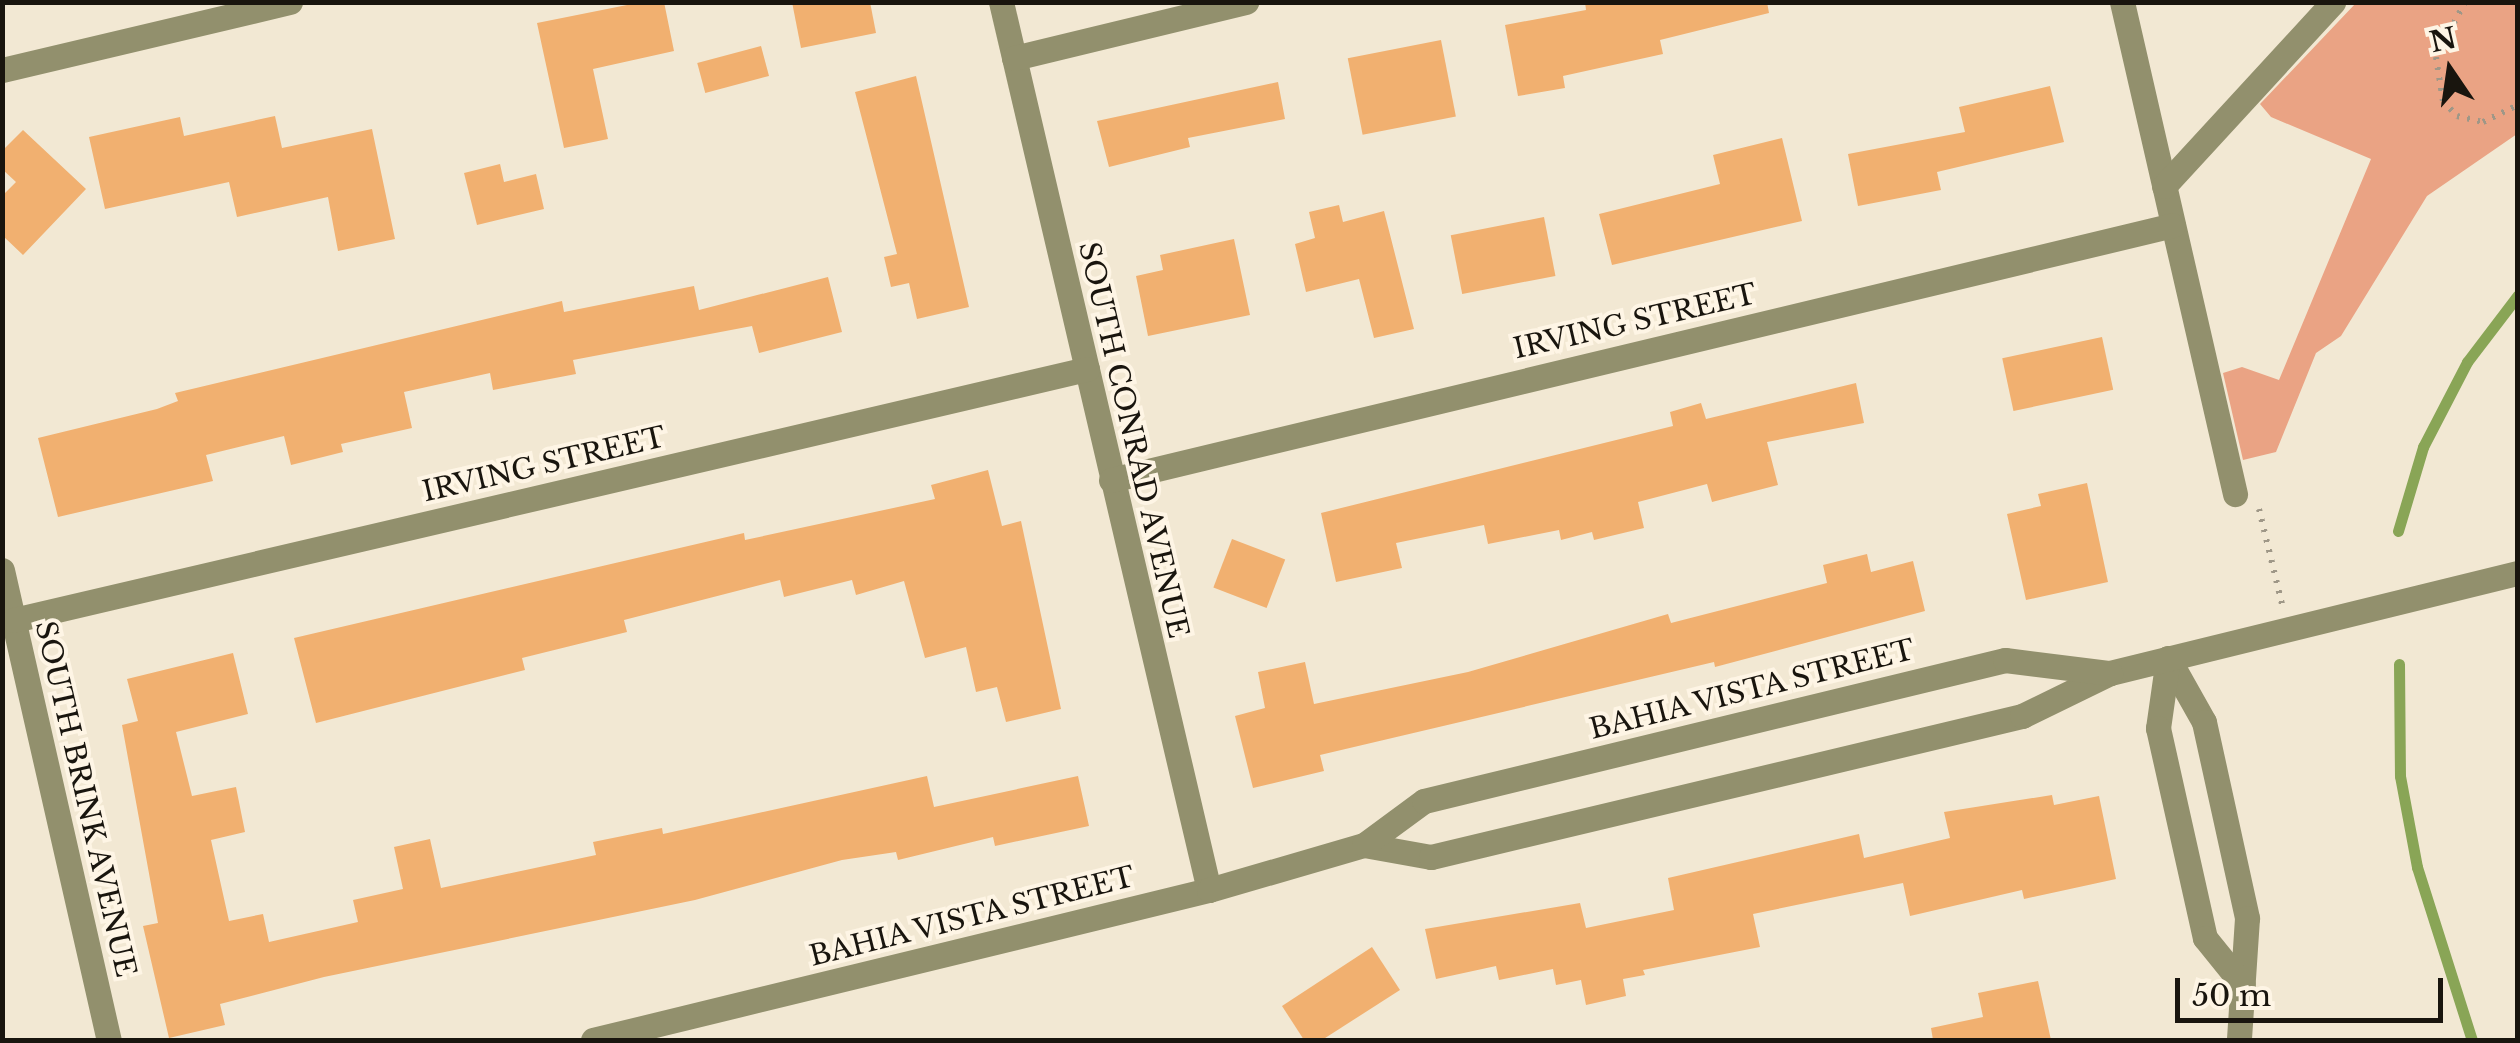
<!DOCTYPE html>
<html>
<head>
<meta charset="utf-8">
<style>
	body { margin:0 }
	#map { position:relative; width:2520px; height:1043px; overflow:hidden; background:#f2e8d3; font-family:"Libre Baskerville",serif }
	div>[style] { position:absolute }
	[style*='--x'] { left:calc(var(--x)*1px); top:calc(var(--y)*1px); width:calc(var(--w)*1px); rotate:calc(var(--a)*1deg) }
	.green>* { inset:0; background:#eaa384 }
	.stream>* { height:11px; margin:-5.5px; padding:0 5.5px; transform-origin:5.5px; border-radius:5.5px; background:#89a556 }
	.building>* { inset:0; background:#f1b070; transform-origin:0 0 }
	.path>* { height:6px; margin-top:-3px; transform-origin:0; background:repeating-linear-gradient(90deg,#9f9787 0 2.5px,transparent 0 10.5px) }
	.minor>* { height:25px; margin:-12.5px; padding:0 12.5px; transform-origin:12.5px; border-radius:12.5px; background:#92906d }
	span { translate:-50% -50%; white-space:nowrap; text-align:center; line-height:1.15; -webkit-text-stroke:8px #fef5e5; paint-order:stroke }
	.street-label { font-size:28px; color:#19150e }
	.frame { position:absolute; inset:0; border:5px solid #19150e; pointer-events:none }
	.north { position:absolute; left:2400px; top:20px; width:100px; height:100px; -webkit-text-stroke:8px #fef5e5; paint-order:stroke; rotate:347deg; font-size:28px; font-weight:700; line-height:40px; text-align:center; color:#19150e }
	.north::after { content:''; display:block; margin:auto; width:35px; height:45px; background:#19150e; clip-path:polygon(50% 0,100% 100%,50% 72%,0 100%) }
	.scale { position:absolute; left:2175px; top:978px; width:268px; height:45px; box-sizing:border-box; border:5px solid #19150e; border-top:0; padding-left:12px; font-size:30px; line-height:35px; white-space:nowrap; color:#19150e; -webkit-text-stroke:8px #fef5e5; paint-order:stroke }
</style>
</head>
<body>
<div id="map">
	<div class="green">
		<div style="clip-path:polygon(2356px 3px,2517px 3px,2517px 134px,2427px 196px,2341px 336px,2316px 353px,2276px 452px,2243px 460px,2223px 373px,2242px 367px,2279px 380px,2371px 159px,2271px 117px,2260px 104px)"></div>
	</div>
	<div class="stream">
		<div style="--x:2398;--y:531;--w:88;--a:-73.4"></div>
		<div style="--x:2423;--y:447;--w:96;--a:-62.6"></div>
		<div style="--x:2467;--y:362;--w:84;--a:-52.7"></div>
		<div style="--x:2399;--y:664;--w:112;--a:89.5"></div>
		<div style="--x:2400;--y:776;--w:93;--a:79.4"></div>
		<div style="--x:2417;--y:867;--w:182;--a:72.4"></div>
	</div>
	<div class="building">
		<div style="clip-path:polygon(642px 2px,664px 2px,674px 51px,593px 69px,608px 139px,564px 148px,537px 23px)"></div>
		<div style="clip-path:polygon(792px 2px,870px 2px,876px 33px,801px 48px)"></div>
		<div style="clip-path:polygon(1585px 2px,1767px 2px,1769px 13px,1660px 40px,1663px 54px,1563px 76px,1565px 88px,1518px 96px,1505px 25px,1586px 10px)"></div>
		<div style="left:1441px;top:40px;width:78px;height:95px;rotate:79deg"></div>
		<div style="left:761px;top:46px;width:31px;height:66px;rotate:75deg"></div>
		<div style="clip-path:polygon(916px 76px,969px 307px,917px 319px,909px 283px,891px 287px,884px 257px,897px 254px,855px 92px)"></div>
		<div style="clip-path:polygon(1278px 82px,1285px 119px,1188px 138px,1190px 147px,1109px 167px,1097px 121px)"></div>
		<div style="clip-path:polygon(2050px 86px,2064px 142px,1937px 172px,1941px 190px,1858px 206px,1848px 154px,1965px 132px,1959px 107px)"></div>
		<div style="clip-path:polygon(275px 116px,282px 148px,372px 129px,395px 239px,338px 251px,328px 197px,237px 217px,229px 182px,105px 209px,89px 137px,180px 117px,184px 136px)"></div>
		<div style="clip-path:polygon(23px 130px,86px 189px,23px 255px,2px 235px,2px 196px,16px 182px,2px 169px,2px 151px)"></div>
		<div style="clip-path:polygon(1782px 138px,1802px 221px,1612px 265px,1599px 214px,1720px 184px,1713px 155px)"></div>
		<div style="clip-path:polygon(500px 164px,504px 182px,536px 174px,544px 209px,477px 225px,464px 173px)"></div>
		<div style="clip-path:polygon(1339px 205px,1343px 222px,1384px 211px,1414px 329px,1374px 338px,1359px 279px,1306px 292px,1295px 244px,1315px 238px,1309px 212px)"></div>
		<div style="left:1544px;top:217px;width:60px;height:95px;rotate:79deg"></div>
		<div style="clip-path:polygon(1234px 239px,1250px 315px,1148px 336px,1136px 276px,1163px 270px,1160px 255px)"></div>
		<div style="clip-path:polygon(828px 277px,842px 332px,759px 353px,752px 326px,573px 360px,576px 374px,493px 390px,490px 373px,404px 392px,412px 428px,341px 444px,343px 452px,291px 465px,284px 436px,206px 455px,213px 481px,58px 517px,38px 438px,157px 409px,178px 401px,175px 393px,562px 301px,564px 312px,694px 286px,699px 310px)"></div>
		<div style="left:2102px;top:337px;width:54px;height:102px;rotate:78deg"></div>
		<div style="clip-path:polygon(1856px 383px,1864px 423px,1767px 442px,1778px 485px,1712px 502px,1707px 484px,1638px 502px,1644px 528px,1594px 540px,1592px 532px,1561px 540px,1559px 530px,1488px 544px,1484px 525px,1396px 543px,1402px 568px,1336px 582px,1321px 513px,1673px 426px,1670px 412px,1701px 403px,1706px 419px)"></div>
		<div style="clip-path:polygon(988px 470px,1002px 526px,1021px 521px,1061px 709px,1006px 722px,997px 687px,976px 692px,966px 647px,925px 658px,904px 581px,856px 595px,852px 580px,784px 597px,780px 580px,624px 620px,627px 632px,522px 658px,525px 670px,316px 723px,294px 638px,744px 533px,745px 540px,935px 499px,931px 485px)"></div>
		<div style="clip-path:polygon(2087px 483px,2108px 582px,2026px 600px,2007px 514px,2041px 506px,2038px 494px)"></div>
		<div style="left:1232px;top:539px;width:57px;height:52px;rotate:21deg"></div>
		<div style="clip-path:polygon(1867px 554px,1871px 572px,1913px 561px,1925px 611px,1715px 667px,1714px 662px,1320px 755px,1324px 771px,1253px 788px,1235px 716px,1265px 708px,1258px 672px,1305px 662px,1314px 704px,1468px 672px,1668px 614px,1671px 623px,1827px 583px,1823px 565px)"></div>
		<div style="clip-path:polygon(233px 653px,248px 714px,176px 732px,192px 796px,236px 787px,245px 832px,211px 840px,229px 921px,263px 914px,269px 942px,358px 922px,353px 900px,403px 889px,394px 847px,430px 839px,441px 888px,596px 855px,593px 842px,662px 828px,663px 834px,927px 776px,934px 807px,1078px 776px,1089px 826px,995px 846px,993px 837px,898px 860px,896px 852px,842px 860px,695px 900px,324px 977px,220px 1004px,225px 1025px,169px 1038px,143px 926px,158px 923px,122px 725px,138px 721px,127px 679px)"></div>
		<div style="clip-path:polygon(2052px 795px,2054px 805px,2099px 796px,2116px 879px,2024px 899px,2022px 890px,1910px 916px,1903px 883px,1753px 914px,1760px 947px,1643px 970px,1645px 975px,1623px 979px,1626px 996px,1586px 1005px,1581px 980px,1556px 985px,1553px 969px,1499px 980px,1496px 966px,1436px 979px,1425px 929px,1580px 903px,1586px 928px,1674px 910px,1668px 878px,1859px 834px,1864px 858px,1950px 838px,1944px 812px)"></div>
		<div style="clip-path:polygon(1372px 947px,1400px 990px,1322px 1040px,1304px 1040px,1282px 1006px)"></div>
		<div style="clip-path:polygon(2038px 981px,2051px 1040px,1933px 1040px,1931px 1028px,1983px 1017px,1978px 993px)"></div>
	</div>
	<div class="path">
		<div style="--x:2465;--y:2;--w:62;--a:117.8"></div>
		<div style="--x:2436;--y:57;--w:45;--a:81"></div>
		<div style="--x:2443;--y:101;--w:21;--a:47"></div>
		<div style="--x:2457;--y:116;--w:27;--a:13"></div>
		<div style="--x:2483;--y:122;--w:39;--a:-26"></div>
		<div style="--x:2259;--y:509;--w:98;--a:76.4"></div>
	</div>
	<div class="minor">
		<div style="--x:1001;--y:2;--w:912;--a:76.82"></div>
		<div style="--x:2122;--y:2;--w:505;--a:77.06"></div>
		<div style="--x:1014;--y:58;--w:239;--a:-13.6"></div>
		<div style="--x:2;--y:70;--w:296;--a:-13.3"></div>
		<div style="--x:2164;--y:186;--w:250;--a:-47.4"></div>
		<div style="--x:1111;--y:480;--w:1092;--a:-13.5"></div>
		<div style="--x:2;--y:570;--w:482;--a:77.2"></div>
		<div style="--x:14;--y:620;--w:1102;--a:-13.17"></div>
		<div style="--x:2168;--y:658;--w:73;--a:60.6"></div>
		<div style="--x:2204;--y:722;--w:201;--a:77.6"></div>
		<div style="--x:2247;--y:918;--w:122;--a:93.8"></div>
		<div style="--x:2168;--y:658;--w:71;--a:98.1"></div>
		<div style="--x:2158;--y:728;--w:215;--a:77.4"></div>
		<div style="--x:2205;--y:938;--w:60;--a:51"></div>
		<div style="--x:1364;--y:845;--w:68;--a:10.2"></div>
		<div style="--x:1431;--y:857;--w:608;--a:-13.42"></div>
		<div style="--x:2022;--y:716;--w:98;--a:-26"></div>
		<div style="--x:2110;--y:673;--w:420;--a:-13.8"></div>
		<div style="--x:593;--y:1040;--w:634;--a:-13.69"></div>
		<div style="--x:1209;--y:890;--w:161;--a:-16.2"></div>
		<div style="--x:1364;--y:845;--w:74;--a:-36.3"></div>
		<div style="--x:1424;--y:801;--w:598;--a:-13.64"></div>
		<div style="--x:2005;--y:660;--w:106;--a:7.1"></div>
	</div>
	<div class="street-label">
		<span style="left:1635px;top:322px;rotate:-13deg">IRVING STREET</span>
		<span style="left:1133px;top:440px;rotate:77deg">SOUTH CONRAD AVENUE</span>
		<span style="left:544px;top:465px;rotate:-13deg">IRVING STREET</span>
		<span style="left:1752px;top:690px;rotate:-14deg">BAHIA VISTA STREET</span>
		<span style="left:85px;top:799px;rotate:77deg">SOUTH BRINK AVENUE</span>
		<span style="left:972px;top:917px;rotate:-14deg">BAHIA VISTA STREET</span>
	</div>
	<div class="frame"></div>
	<div class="north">N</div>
	<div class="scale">50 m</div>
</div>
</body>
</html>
